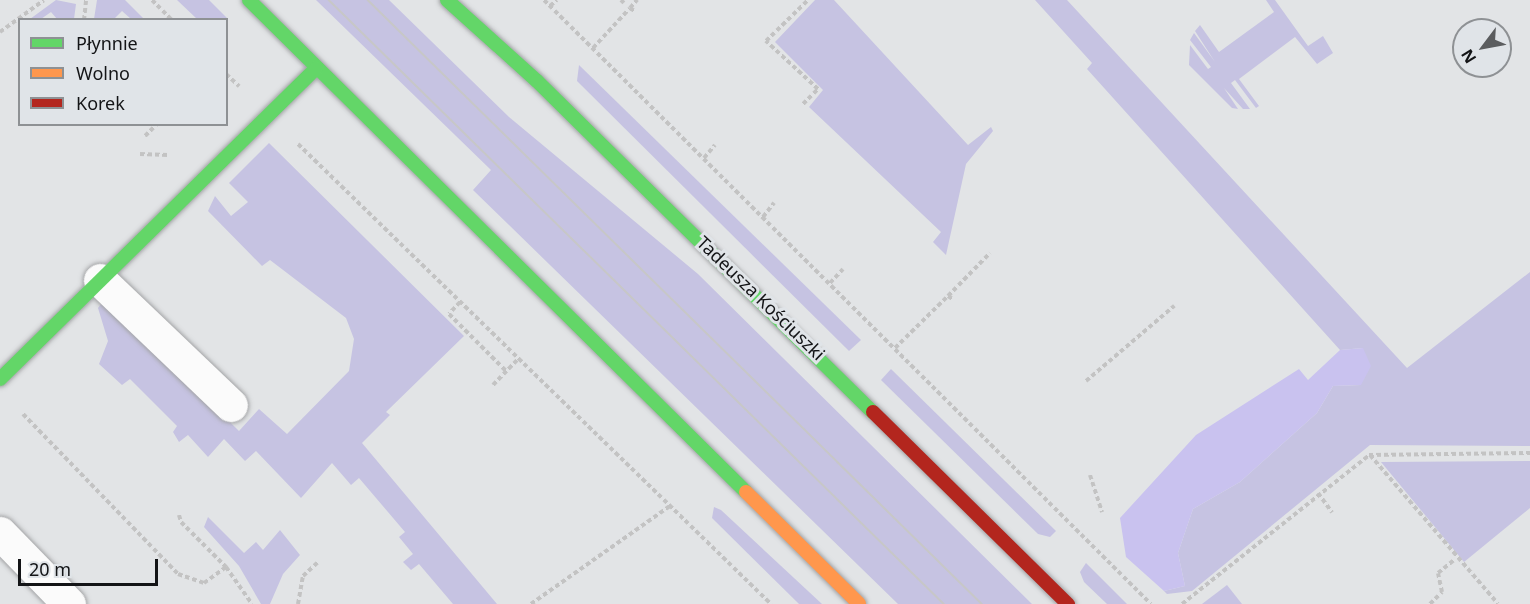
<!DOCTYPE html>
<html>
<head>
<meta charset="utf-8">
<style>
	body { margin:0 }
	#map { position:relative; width:1530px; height:604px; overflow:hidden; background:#e2e4e6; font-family:"Noto Sans",sans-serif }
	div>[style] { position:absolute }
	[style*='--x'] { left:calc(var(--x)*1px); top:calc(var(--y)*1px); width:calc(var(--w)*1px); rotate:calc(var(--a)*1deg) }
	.green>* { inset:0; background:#c6c3e2 }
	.forest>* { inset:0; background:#c9c2ef }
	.path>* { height:4px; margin-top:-2px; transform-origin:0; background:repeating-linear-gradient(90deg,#c3c3c3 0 4.5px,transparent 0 7.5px) }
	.roads { filter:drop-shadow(0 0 2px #a3a4a6) drop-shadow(0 0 2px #a3a4a6) }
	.street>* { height:33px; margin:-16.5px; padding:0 16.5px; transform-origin:16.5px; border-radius:16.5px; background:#fbfbfb }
	.fast>* { height:14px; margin:-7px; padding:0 7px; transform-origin:7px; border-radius:7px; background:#63d668 }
	.slow>* { height:14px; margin:-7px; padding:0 7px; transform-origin:7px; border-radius:7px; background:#ff974d }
	.jam>* { height:14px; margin:-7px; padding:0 7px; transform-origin:7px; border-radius:7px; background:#b3261e }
	.tram>* { height:1.5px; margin:-0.75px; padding:0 0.75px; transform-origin:0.75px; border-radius:0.75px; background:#c7c7c7 }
	span { translate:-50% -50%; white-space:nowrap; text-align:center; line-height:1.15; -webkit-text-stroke:6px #e0e4e8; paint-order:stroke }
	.street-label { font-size:18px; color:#131416 }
	.legend { position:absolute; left:18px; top:18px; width:210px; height:108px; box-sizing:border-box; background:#e0e4e8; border:2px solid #8e9194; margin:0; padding:8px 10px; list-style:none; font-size:18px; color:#131416 }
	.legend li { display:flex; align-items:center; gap:12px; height:30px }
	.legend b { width:30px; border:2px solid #8e9194 }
	.north { position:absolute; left:1452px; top:18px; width:60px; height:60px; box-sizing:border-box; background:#e0e4e8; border:2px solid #8e9194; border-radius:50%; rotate:238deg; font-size:16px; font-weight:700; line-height:24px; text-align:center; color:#131416 }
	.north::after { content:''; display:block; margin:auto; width:21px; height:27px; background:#5b5d5f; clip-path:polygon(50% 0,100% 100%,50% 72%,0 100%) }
	.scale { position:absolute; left:18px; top:559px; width:140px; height:27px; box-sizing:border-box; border:3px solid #131416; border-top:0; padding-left:8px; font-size:18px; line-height:21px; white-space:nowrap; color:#131416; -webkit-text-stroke:4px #e0e4e8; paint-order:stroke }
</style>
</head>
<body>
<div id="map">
	<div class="green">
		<div style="clip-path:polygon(56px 0,76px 4px,74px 19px,57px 19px,51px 12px,41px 19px,30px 19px)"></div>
		<div style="clip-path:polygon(97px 0,125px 0,144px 19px,131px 19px,122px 11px,114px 19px,94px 19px)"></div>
		<div style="clip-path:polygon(177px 0,209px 0,228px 19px,197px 19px)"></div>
		<div style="clip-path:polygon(316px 0,389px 0,509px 117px,698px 274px,1032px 604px,898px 604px,473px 190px,491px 170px)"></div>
		<div style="clip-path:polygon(815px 0,834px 0,968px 145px,991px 127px,993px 131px,966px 164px,946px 255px,933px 242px,941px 232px,809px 107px,823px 90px,775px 42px)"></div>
		<div style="clip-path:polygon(1035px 0,1067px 0,1407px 368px,1530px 272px,1530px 446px,1370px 445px,1192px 591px,1167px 594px,1164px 591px,1185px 586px,1178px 553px,1193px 509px,1240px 482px,1317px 413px,1333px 386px,1361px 385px,1363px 348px,1340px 350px,1087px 69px,1092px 63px)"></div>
		<div style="clip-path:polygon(1266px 0,1275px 0,1308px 46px,1323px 36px,1333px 53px,1317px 64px,1295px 37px,1239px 79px,1259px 106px,1256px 108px,1235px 80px,1231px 83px,1250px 109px,1243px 109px,1224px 88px,1238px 109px,1232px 108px,1189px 65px,1190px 45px,1208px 69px,1211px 67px,1190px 40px,1194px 33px,1215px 62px,1195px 31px,1200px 25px,1219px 52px,1274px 12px)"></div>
		<div style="clip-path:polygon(579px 65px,861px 340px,849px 351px,577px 81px)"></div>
		<div style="clip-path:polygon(269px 143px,464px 336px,386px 412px,390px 415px,362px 443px,497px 604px,453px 604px,419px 564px,411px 570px,403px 562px,413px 554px,399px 537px,405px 532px,359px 478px,351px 485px,332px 463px,301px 498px,256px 451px,245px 461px,224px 439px,208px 457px,188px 435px,179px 442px,173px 432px,177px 426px,130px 379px,122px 385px,99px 364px,108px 341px,98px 308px,105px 299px,239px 431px,259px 409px,287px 434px,349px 371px,354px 339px,346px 318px,270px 260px,262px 266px,208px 211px,215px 196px,231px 216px,248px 202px,229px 183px)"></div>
		<div style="clip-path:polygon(891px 369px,1056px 531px,1050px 537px,1038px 534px,881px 380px)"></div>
		<div style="clip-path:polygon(1530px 461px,1530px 508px,1464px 562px,1381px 462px)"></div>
		<div style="clip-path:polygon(714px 507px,721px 510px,822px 604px,799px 604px,712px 518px)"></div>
		<div style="clip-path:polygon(208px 517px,244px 553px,256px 542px,263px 550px,280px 530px,300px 555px,283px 574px,270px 604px,261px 604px,239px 566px,204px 527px)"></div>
		<div style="clip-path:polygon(1086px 563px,1127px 604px,1107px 604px,1084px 582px,1080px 572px)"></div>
		<div style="clip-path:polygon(1227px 585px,1242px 604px,1202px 604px)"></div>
	</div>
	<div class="forest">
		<div style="clip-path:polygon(1363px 348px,1371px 366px,1361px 385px,1333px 386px,1317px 413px,1240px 482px,1193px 509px,1178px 553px,1185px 586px,1164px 591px,1126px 557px,1120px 518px,1196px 435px,1299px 369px,1308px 380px,1340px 350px)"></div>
	</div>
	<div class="path">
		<div style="--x:152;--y:0;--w:28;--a:45"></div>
		<div style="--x:544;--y:0;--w:856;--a:44.86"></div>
		<div style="--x:621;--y:0;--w:4;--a:45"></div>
		<div style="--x:550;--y:6;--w:9;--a:-41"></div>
		<div style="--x:630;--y:8;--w:11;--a:-49"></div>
		<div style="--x:84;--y:20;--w:20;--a:-84"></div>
		<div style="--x:0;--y:32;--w:54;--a:-36"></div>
		<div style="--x:593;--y:48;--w:54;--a:-47.2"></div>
		<div style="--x:630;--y:8;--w:7;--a:34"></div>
		<div style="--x:226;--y:74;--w:18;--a:43"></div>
		<div style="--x:803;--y:104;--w:21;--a:-45"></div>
		<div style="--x:818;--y:89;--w:71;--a:-137.3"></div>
		<div style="--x:766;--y:41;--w:59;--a:-44.3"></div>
		<div style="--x:145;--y:136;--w:17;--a:-45"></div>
		<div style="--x:298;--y:144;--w:660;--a:44.2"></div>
		<div style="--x:140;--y:154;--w:28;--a:2"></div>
		<div style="--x:704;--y:158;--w:17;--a:-50"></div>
		<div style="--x:763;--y:217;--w:18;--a:-52"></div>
		<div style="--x:830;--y:283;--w:19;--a:-47"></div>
		<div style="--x:948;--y:296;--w:60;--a:-45.7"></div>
		<div style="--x:460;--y:302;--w:16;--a:133"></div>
		<div style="--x:449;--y:314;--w:81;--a:45"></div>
		<div style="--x:895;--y:348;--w:74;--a:-44.5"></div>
		<div style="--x:948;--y:296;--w:7;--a:34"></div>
		<div style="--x:1086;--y:381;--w:116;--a:-40.4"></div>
		<div style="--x:493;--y:385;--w:36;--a:-46"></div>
		<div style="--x:23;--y:414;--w:223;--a:45.9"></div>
		<div style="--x:178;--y:574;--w:28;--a:19"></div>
		<div style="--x:204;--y:583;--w:27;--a:-36"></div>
		<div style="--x:226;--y:567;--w:45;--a:54.9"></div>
		<div style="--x:1370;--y:455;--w:196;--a:49.3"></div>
		<div style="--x:1090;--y:475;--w:39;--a:72"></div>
		<div style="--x:1318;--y:493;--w:24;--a:54"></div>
		<div style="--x:179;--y:515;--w:7;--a:74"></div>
		<div style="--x:181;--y:522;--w:64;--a:45"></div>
		<div style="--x:298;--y:604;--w:28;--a:-80"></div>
		<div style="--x:303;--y:576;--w:21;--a:-43"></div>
		<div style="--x:531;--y:604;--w:170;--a:-35.2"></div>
		<div style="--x:1182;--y:604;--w:239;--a:-38.5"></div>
		<div style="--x:1369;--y:455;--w:161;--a:-0.7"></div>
		<div style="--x:1430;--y:604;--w:17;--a:-45"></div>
		<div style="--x:1442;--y:592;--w:19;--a:-102"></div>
		<div style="--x:1438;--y:573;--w:22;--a:-39"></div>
	</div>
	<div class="roads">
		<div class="street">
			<div style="--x:100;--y:280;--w:181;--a:43.7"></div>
			<div style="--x:0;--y:533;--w:99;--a:45.8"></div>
		</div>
		<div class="fast">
			<div style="--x:249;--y:0;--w:699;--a:44.71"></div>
			<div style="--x:447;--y:0;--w:121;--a:42"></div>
			<div style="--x:537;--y:81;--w:472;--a:44.6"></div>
			<div style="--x:0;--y:379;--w:443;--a:-44.5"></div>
		</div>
		<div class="slow">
			<div style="--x:746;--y:492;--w:159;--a:44.7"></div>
		</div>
		<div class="jam">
			<div style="--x:873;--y:412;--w:274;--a:44.6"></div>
		</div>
	</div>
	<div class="tram">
		<div style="--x:329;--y:0;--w:862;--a:44.48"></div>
		<div style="--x:368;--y:0;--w:861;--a:44.53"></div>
	</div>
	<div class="street-label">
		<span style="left:761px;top:298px;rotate:44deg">Tadeusza Kościuszki</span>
	</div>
	<ul class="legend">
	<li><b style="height:8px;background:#63d668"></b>Płynnie</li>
	<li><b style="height:8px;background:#ff974d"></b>Wolno</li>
	<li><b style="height:8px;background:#b3261e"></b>Korek</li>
	</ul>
	<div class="north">N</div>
	<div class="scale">20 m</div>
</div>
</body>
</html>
